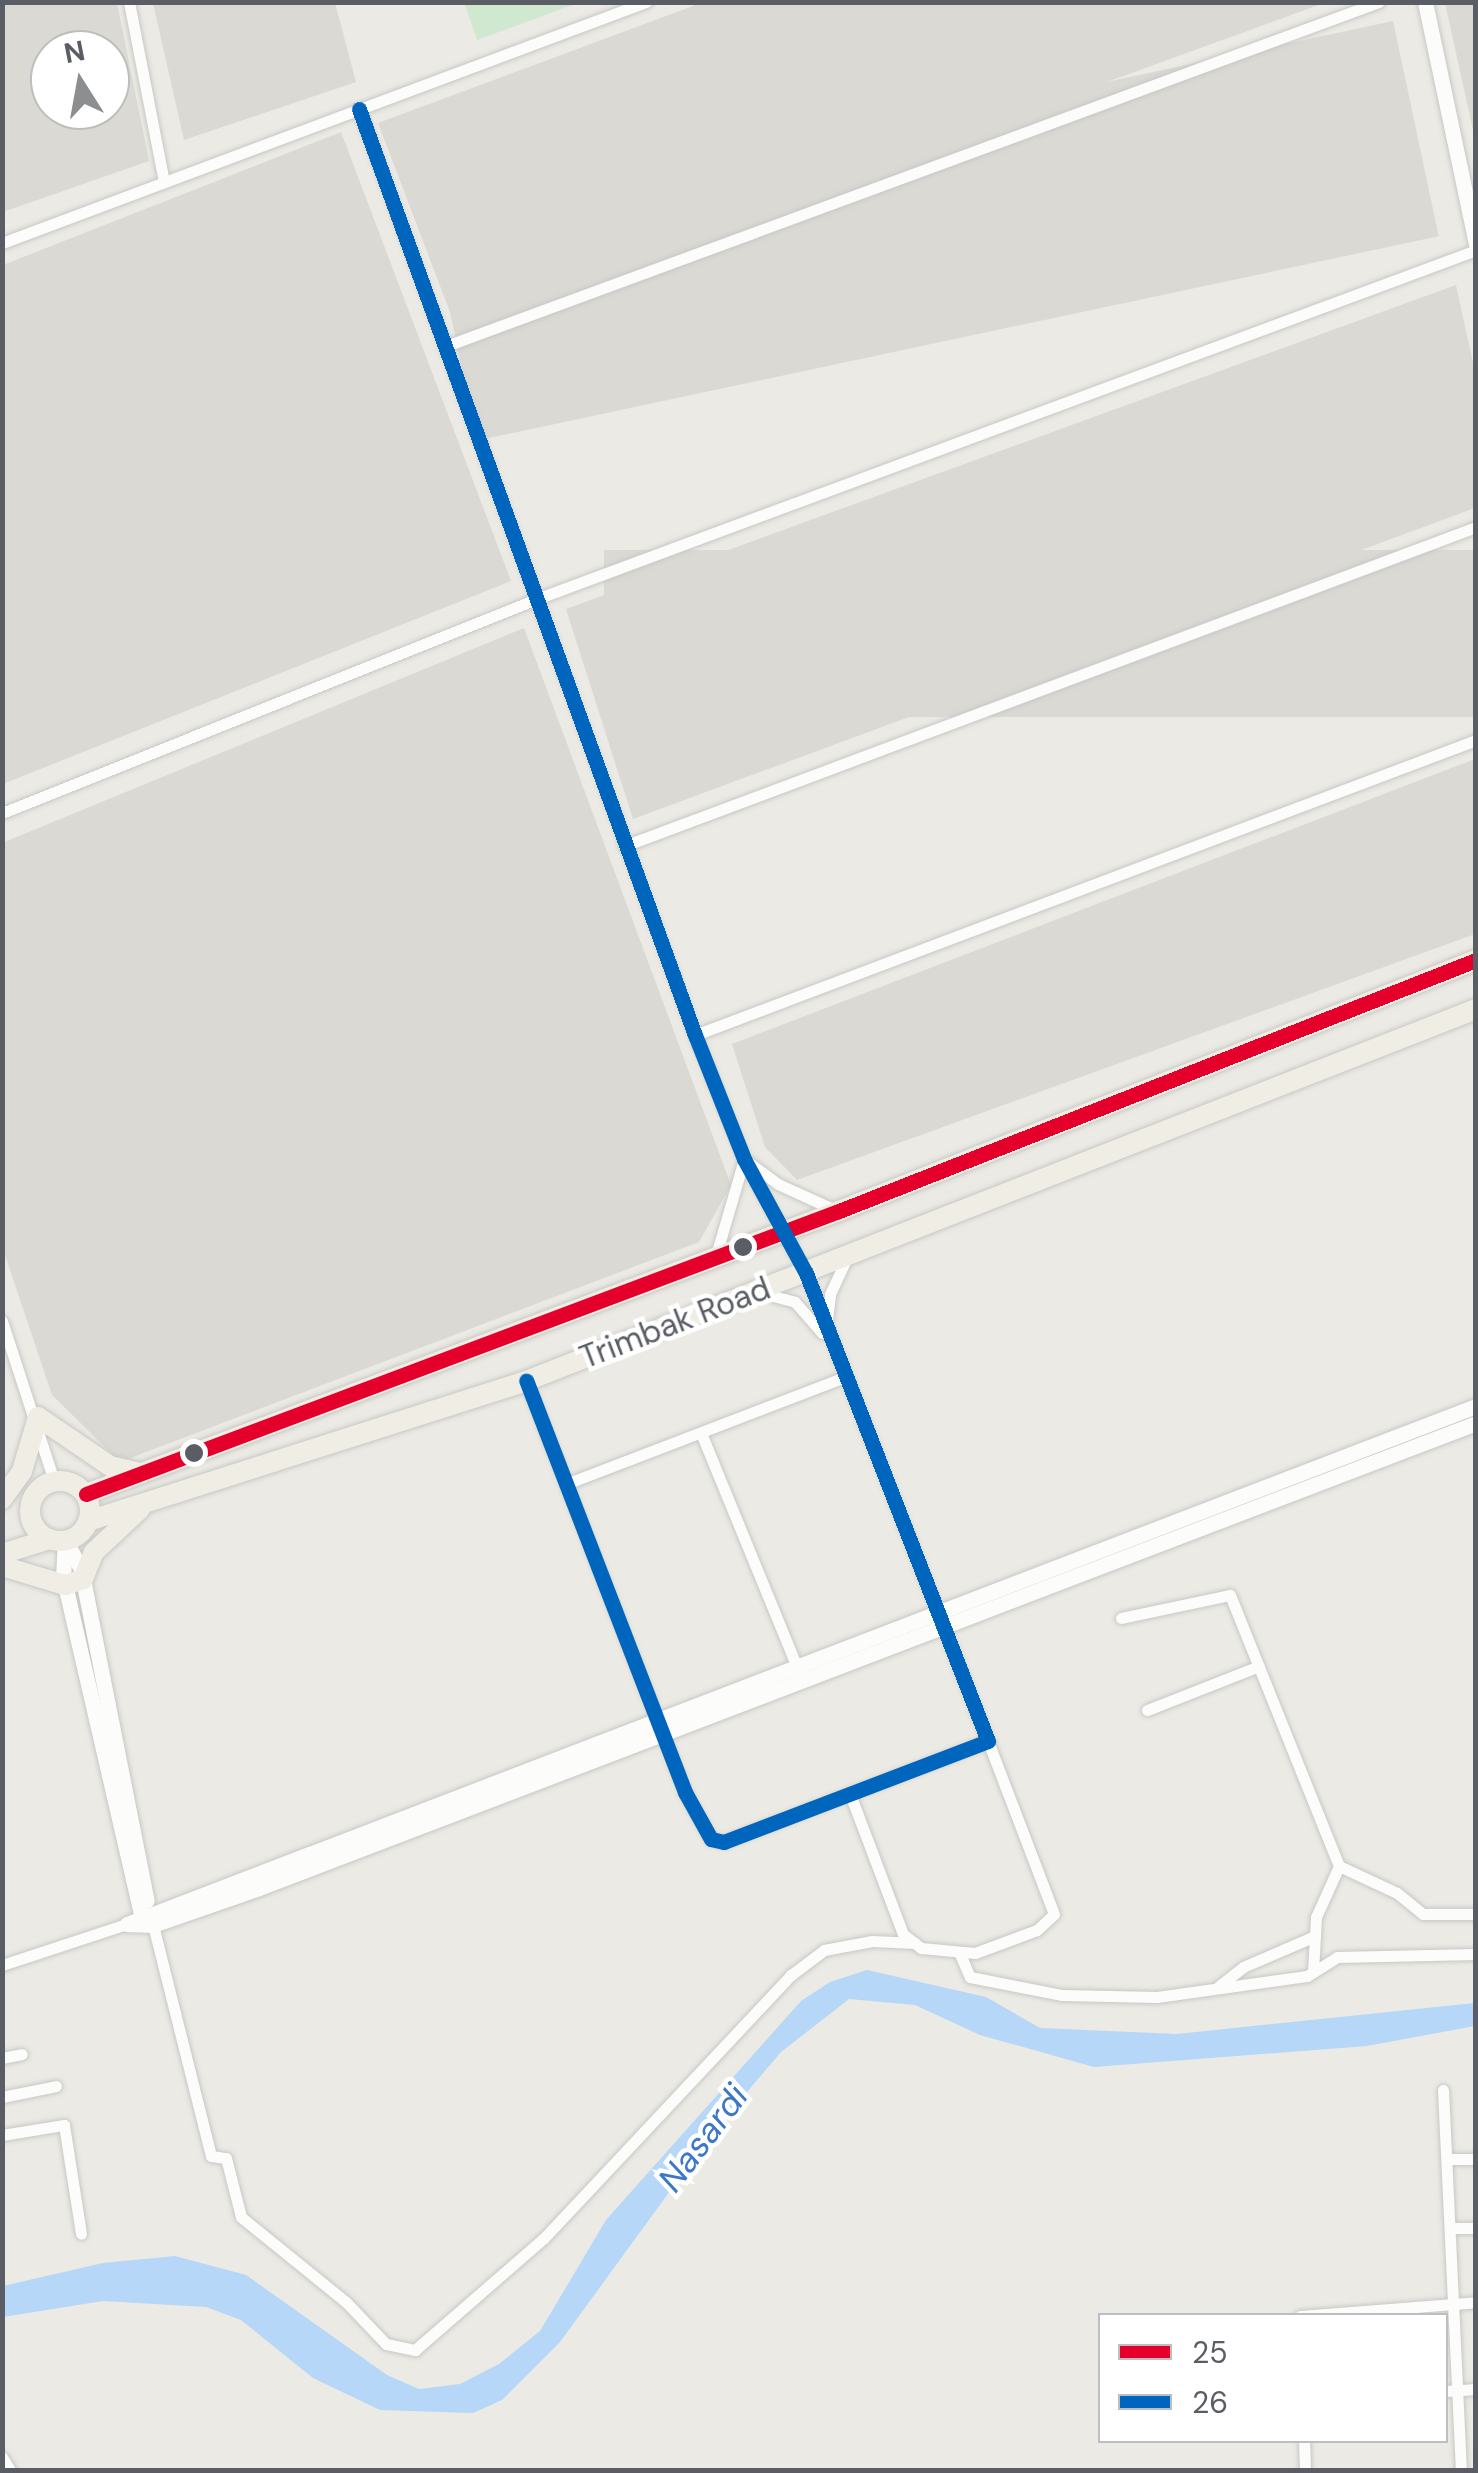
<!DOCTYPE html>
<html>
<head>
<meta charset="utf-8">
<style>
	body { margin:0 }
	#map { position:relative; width:1478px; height:2473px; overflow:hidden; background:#ebeae4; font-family:"DM Sans",sans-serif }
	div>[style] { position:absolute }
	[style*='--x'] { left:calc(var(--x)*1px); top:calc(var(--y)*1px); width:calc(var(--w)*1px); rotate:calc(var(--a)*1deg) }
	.industrial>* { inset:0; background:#dbd9d4; transform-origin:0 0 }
	.green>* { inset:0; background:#d1e8d0 }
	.water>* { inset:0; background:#b6d7f7 }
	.roads { filter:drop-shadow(0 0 2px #c7c8c6) drop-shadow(0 0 2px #c7c8c6) }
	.minor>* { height:11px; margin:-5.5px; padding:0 5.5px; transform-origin:5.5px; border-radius:5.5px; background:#fcfcfb }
	.tertiary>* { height:15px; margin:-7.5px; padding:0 7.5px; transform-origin:7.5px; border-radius:7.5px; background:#fcfcfb }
	.trunk>* { height:20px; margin:-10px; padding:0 10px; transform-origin:10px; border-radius:10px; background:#f0eee4 }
	.trunk>.ring { margin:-10px; padding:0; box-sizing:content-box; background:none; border:20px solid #f0eee4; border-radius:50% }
	.bus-1>* { height:15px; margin:-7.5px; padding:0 7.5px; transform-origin:7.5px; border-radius:7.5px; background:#e4002b }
	.bus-2>* { height:15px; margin:-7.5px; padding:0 7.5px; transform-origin:7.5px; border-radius:7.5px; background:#0065bd }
	.dots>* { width:28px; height:28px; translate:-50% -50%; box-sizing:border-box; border:5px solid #fff; border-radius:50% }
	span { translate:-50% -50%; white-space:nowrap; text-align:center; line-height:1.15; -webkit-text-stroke:9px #fff; paint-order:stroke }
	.street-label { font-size:32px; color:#5a5d63 }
	.water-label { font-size:35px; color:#3c77c8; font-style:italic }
	.frame { position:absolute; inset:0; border:5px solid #5a5d63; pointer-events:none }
	.legend { position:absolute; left:1098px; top:2313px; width:350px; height:130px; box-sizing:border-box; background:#fff; border:2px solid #bdbec1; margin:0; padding:12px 18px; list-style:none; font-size:30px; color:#5a5d63 }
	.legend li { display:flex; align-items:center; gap:20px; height:50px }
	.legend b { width:50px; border:2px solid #bdbec1 }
	.north { position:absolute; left:30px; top:30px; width:100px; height:100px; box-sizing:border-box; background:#fff; border:2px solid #bdbec1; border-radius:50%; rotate:349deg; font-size:28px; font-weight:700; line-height:40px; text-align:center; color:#5a5d63 }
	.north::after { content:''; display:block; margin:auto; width:35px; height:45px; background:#8d8e90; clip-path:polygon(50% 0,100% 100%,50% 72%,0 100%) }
</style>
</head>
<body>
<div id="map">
	<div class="industrial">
		<div style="clip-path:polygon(evenodd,2px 3px,117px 3px,149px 161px,3px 212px,2px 3px,110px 50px,110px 110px,50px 110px,50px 50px,110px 50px)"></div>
		<div style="clip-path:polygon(153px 3px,335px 3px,356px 82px,184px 140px)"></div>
		<div style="clip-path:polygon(701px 3px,701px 2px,1324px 3px,453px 320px,378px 123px)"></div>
		<div style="clip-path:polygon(1445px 3px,1475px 3px,1475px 139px)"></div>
		<div style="left:1393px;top:21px;width:220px;height:983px;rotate:78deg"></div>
		<div style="clip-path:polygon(341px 132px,511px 581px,3px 784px,3px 265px)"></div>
		<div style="clip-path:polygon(1456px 285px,1475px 372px,1475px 508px,633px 819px,566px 609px)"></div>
		<div style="left:1475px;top:550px;width:167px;height:871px;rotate:90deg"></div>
		<div style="clip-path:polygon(524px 628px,731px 1185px,699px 1242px,120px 1462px,52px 1395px,3px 1249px,2px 843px)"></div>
		<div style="clip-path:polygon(1475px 759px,1475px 934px,797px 1180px,765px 1147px,732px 1044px)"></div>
	</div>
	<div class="green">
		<div style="clip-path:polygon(464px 2px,578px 2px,578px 3px,477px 40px)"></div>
	</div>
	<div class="water">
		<div style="clip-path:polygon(867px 1970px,986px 1997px,1040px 2028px,1177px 2034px,1475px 2003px,1475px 2026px,1367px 2046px,1094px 2067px,980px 2035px,915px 2005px,849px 1999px,781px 2052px,713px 2132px,560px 2342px,502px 2400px,473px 2413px,380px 2410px,313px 2378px,241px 2320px,206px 2307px,103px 2301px,3px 2317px,3px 2286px,103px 2263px,175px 2256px,246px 2275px,387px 2375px,419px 2389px,460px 2384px,499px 2364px,540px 2331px,606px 2220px,801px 2001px,830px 1982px)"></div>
	</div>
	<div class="roads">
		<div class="minor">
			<div style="--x:129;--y:2;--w:183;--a:79"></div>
			<div style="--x:359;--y:109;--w:985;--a:70.06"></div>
			<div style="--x:695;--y:1035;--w:133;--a:68.4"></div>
			<div style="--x:744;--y:1159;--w:130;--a:61.5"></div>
			<div style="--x:806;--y:1273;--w:502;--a:68.75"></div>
			<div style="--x:988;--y:1741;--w:283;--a:159.1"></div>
			<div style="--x:724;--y:1842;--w:13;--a:-167"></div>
			<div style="--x:711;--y:1839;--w:54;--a:-119"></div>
			<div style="--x:685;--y:1792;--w:441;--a:-111.1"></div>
			<div style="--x:2;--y:243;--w:688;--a:-20.52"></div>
			<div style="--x:446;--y:346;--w:994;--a:-20.24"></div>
			<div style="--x:2;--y:813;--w:578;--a:-21.82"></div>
			<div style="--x:539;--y:598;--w:1000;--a:-20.37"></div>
			<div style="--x:624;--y:846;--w:910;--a:-20.53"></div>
			<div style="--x:695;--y:1035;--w:835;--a:-20.69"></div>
			<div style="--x:716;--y:1255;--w:100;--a:-73.7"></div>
			<div style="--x:744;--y:1159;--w:42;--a:36.3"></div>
			<div style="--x:778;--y:1184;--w:63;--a:24.5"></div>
			<div style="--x:762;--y:1293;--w:34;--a:15"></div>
			<div style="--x:795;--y:1302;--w:41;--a:48.9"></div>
			<div style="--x:827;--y:1320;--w:26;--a:-83"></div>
			<div style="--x:830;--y:1294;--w:40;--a:-65"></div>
			<div style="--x:2;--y:1321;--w:168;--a:72"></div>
			<div style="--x:701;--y:1433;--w:261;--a:67.7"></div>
			<div style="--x:566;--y:1484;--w:299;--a:-21"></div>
			<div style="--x:1121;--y:1618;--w:111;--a:-11.9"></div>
			<div style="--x:1230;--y:1595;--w:292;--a:68.1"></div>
			<div style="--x:1339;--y:1866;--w:64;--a:25"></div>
			<div style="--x:1397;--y:1893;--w:33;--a:39"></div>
			<div style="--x:1423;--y:1914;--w:53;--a:0"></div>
			<div style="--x:1147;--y:1710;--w:120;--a:-21.4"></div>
			<div style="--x:850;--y:1794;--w:150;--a:69.3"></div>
			<div style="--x:903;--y:1934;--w:23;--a:38"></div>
			<div style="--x:921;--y:1948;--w:54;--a:5.3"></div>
			<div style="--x:975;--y:1953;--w:66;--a:-20.4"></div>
			<div style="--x:1037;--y:1930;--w:23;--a:-43"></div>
			<div style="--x:1054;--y:1914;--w:185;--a:-110.9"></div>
			<div style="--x:153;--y:1925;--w:238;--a:75.9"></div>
			<div style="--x:211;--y:2156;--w:15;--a:8"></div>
			<div style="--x:226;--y:2158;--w:61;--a:75.7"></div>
			<div style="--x:241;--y:2217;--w:135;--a:39"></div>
			<div style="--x:346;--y:2302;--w:58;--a:46.4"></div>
			<div style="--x:386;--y:2344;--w:30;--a:12"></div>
			<div style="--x:415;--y:2350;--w:171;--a:-41"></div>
			<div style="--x:544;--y:2238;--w:361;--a:-46.8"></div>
			<div style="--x:791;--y:1975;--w:41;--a:-37.1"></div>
			<div style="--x:824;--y:1950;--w:49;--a:-10.6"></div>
			<div style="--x:872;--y:1941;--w:43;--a:2.7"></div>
			<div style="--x:960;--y:1954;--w:25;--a:67"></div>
			<div style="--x:970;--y:1977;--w:94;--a:11.1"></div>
			<div style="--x:1062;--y:1995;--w:95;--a:1.2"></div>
			<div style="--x:1157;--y:1997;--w:151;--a:-8"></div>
			<div style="--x:1307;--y:1976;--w:36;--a:-32"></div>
			<div style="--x:1337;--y:1957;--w:139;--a:-1.2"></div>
			<div style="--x:2;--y:1965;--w:132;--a:-18.2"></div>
			<div style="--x:1313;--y:1972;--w:55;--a:-86.9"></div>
			<div style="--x:1316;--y:1917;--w:56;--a:-65.7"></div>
			<div style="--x:1219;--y:1986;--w:31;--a:-38"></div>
			<div style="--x:1243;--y:1967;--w:78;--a:-23.3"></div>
			<div style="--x:2;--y:2058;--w:20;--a:-11"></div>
			<div style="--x:1443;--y:2090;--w:380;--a:87.3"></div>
			<div style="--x:2;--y:2097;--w:55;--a:-11.5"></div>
			<div style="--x:2;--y:2135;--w:63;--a:-9.2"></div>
			<div style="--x:64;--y:2125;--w:110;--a:81.1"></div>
			<div style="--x:1447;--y:2159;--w:29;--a:0"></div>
			<div style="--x:1450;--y:2228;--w:26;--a:0"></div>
			<div style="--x:1300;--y:2316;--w:177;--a:-4.5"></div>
			<div style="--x:1446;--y:2391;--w:30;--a:-4"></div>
			<div style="--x:1304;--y:2440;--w:30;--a:88"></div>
			<div style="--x:2;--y:2457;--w:15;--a:58"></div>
		</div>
		<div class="tertiary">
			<div style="--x:1425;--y:2;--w:247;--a:78.1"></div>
			<div style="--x:65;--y:1540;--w:36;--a:93"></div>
			<div style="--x:63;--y:1576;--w:356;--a:77"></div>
			<div style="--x:65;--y:1540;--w:33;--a:61"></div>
			<div style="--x:81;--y:1569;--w:338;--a:78.8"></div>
			<div style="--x:127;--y:1924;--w:1445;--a:-21.01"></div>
			<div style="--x:127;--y:1924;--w:26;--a:2"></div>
			<div style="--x:153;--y:1925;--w:112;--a:-19.2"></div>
			<div style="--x:259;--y:1888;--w:1303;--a:-20.91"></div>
		</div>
		<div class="trunk">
			<div class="ring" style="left:30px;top:1481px;width:40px;height:40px"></div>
			<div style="--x:86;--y:1494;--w:804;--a:-20.6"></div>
			<div style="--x:839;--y:1211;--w:685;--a:-21.51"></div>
			<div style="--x:2;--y:1499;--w:34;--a:-54"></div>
			<div style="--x:22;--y:1471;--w:56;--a:-73.5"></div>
			<div style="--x:38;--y:1417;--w:87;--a:34.2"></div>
			<div style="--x:110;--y:1466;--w:32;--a:13"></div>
			<div style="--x:88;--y:1521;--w:460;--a:-17.7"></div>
			<div style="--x:526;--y:1381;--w:1020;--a:-21.38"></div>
			<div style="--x:2;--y:1554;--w:50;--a:-17.4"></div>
			<div style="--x:2;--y:1566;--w:66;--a:16.8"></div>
			<div style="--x:65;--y:1585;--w:19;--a:-18"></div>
			<div style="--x:83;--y:1579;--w:29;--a:-68"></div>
			<div style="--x:94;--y:1552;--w:63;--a:-43.1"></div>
		</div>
	</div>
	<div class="bus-1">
		<div style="--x:86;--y:1494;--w:804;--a:-20.6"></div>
		<div style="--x:839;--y:1211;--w:685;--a:-21.51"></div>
	</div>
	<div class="bus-2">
		<div style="--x:359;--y:109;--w:985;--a:70.06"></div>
		<div style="--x:695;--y:1035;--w:133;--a:68.4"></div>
		<div style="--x:744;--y:1159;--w:130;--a:61.5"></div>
		<div style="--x:806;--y:1273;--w:502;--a:68.75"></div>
		<div style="--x:988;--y:1741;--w:283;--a:159.1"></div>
		<div style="--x:724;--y:1842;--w:13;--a:-167"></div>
		<div style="--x:711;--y:1839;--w:54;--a:-119"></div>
		<div style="--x:685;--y:1792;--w:441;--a:-111.1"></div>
	</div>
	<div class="dots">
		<div style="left:743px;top:1247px;background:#5a5d63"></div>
		<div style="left:194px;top:1453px;background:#5a5d63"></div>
	</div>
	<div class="street-label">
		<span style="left:675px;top:1323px;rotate:-21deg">Trimbak Road</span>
	</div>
	<div class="water-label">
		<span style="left:703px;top:2138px;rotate:-53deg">Nasardi</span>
	</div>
	<div class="frame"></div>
	<ul class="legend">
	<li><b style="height:12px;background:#e4002b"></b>25</li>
	<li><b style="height:12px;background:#0065bd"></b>26</li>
	</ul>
	<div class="north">N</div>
</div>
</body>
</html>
